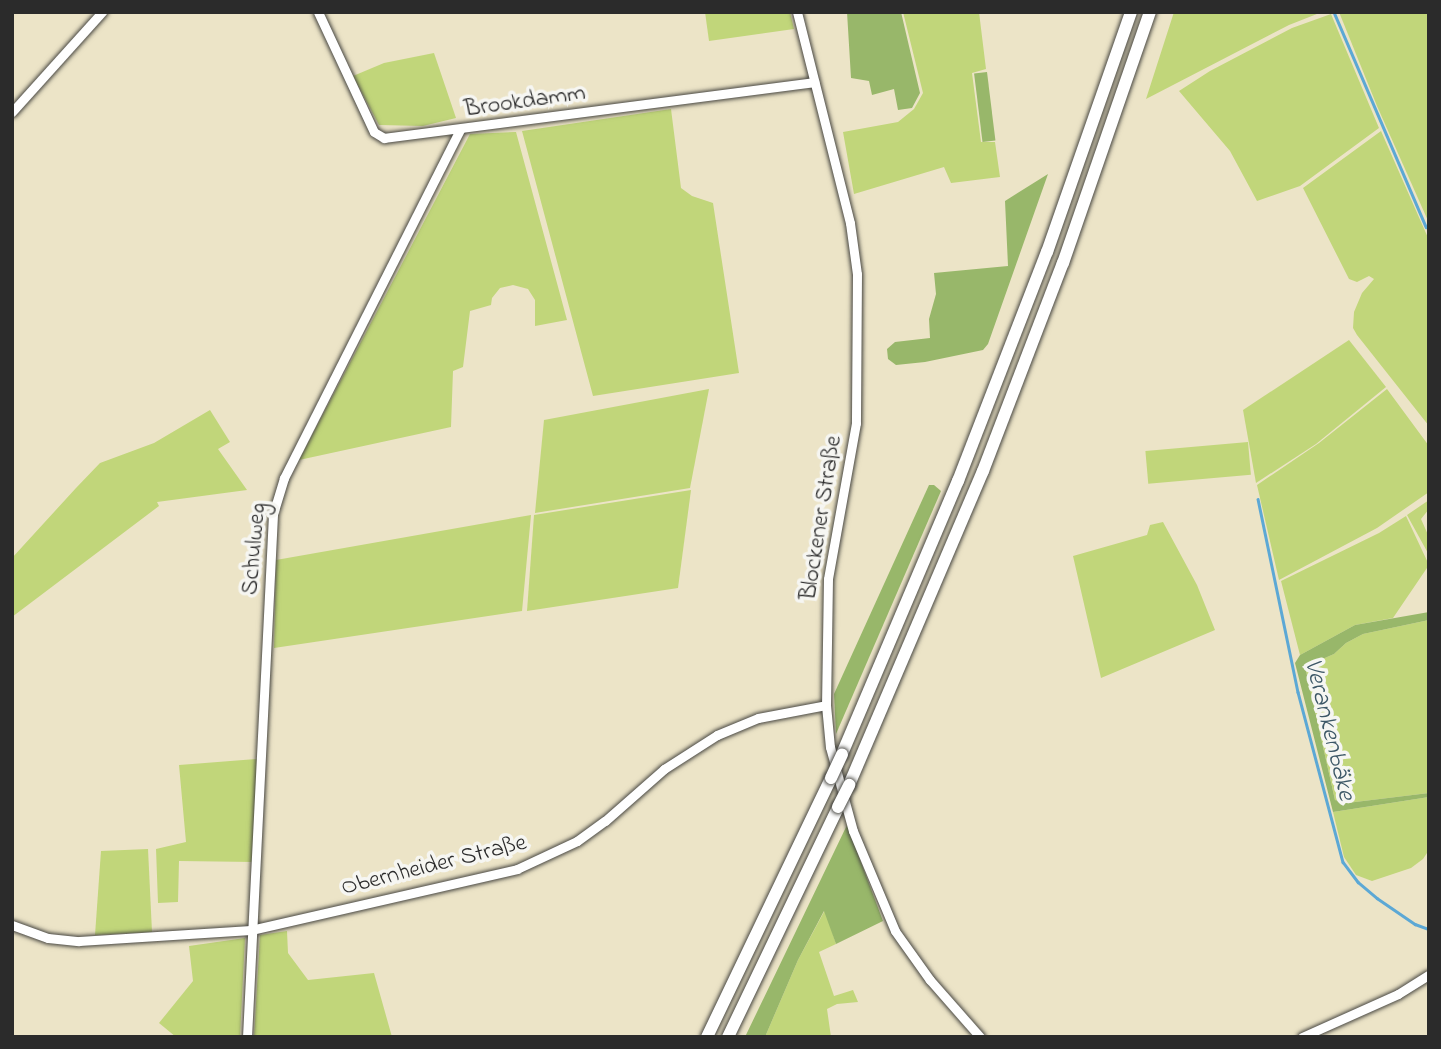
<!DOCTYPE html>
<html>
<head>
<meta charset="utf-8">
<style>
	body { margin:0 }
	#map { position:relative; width:1441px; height:1049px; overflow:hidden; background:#ece4c7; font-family:"Indie Flower",sans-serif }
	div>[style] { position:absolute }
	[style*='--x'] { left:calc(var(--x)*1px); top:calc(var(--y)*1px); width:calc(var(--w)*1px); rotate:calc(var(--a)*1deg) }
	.green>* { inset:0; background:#c1d67a; transform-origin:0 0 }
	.forest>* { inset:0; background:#98b76a; transform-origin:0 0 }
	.stream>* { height:2.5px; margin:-1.25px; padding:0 1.25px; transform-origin:1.25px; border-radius:1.25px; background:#5ca8d5 }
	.roads { filter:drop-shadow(0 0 2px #484742) drop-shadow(0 0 2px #484742) }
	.minor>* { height:9px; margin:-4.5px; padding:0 4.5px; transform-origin:4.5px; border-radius:4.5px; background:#fff }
	.highway>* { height:12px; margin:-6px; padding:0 6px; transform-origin:6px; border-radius:6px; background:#fff }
	.bridges { filter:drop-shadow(0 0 2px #484742) drop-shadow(0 0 2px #484742) }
	.highway-bridge>* { height:12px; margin:-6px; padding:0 6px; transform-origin:6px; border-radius:6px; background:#fff }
	span { translate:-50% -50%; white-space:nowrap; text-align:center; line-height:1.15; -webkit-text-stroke:7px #f6f6f2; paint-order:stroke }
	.street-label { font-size:24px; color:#2b2b2b }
	.water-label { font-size:26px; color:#3c5766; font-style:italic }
	.frame { position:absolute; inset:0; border:14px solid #2b2b2b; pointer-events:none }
</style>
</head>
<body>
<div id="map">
	<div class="green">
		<div style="clip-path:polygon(705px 12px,790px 12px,794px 29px,709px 41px)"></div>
		<div style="clip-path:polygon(903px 12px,979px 12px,986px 69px,972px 73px,981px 142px,995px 142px,1000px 177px,951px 183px,944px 167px,854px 194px,843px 132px,898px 122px,914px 109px,923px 93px)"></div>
		<div style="clip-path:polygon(1174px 12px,1322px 12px,1289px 25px,1146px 99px)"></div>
		<div style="clip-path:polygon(1339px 12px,1429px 12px,1429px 223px,1377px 106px)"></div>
		<div style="clip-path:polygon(1331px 14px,1379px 128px,1300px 186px,1257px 201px,1230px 151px,1179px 91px,1210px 71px,1292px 28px)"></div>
		<div style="clip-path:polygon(434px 53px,456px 118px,423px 126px,379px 125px,353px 76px,384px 63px)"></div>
		<div style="clip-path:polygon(671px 109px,681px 188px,692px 196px,713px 203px,739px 373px,593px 396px,522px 131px)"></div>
		<div style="clip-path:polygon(1381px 131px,1429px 240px,1429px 426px,1357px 335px,1353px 328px,1354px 312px,1362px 293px,1374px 279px,1369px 276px,1357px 282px,1349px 279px,1303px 188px)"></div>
		<div style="clip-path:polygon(516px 132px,567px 320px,535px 326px,535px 300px,528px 289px,513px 285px,500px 288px,492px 298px,491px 305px,470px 311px,463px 367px,453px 371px,451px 427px,299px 460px,470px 134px)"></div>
		<div style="clip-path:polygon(1349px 340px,1386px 387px,1316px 444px,1256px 483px,1243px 410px)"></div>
		<div style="clip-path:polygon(709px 389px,690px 488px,535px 513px,544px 420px)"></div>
		<div style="clip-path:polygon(1387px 389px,1429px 446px,1429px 492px,1377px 528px,1279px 580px,1257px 485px,1319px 443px)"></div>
		<div style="clip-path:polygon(210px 410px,230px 442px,218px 449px,247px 490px,157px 502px,159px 506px,12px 617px,12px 558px,76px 488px,100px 463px,154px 443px)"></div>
		<div style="left:1248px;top:442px;width:33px;height:103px;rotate:85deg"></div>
		<div style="clip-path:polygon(691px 490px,678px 588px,527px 611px,534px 515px)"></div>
		<div style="clip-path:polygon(1429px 500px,1429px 509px,1421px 519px,1429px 537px,1429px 555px,1407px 515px)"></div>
		<div style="clip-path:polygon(531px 515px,522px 611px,274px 648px,276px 560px)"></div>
		<div style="clip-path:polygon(1406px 516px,1429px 565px,1393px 618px,1355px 625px,1300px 655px,1281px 581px,1379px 533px)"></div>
		<div style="clip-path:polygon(1163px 522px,1197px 585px,1215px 630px,1101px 678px,1073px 556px,1147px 535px,1150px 525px)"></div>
		<div style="clip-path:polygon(1429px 620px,1429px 793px,1347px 803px,1335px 800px,1306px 671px,1311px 664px,1334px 654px,1346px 643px,1363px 634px)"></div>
		<div style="clip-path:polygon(257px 759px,254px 862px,179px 861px,178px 902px,158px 903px,156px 849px,186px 842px,179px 765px)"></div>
		<div style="clip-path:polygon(1429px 797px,1429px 850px,1423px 859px,1411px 868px,1372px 881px,1356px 875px,1344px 857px,1333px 812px)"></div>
		<div style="clip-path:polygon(148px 849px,152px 932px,95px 935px,101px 851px)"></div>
		<div style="clip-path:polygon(825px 910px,836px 944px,819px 952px,834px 996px,853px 990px,858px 1002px,837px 1004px,827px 1009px,831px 1037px,765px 1037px,798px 960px)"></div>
		<div style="clip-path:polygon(287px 931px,288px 953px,308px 980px,374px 973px,392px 1037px,254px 1037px,260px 935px)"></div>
		<div style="clip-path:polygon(245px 938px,240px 1037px,176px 1037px,159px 1023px,193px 981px,189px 946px)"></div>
	</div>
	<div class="forest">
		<div style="clip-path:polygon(847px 12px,901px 12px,920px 93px,912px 108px,898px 110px,894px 89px,872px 95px,869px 81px,851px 78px)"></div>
		<div style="left:987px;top:72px;width:69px;height:13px;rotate:83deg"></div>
		<div style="clip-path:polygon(1048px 174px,988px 344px,983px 350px,925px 362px,896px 365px,888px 359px,887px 349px,895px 342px,930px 338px,929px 319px,936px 294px,934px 273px,1008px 266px,1005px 201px)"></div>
		<div style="clip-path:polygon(929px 485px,934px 485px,941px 491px,836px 734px,834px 694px)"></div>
		<div style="clip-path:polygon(1429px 612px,1429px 620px,1363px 634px,1346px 643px,1334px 654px,1311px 664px,1306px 671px,1335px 800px,1347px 803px,1429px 793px,1429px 797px,1333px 812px,1295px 663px,1300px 655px,1355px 625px)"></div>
		<div style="clip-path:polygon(847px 825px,883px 921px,836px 944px,824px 911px,798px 960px,765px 1037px,745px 1037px)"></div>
	</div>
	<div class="stream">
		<div style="--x:1334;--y:12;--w:234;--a:66.8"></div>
		<div style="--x:1258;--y:499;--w:197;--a:78.3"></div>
		<div style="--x:1298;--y:692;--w:176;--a:75.2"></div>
		<div style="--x:1343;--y:862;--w:25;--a:53"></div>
		<div style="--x:1358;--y:882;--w:25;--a:40"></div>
		<div style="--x:1377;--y:898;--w:46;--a:34.4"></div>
		<div style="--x:1415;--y:924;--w:15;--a:20"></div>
	</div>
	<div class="roads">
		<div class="minor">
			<div style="--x:318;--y:12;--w:132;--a:65"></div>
			<div style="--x:374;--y:132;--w:12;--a:31"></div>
			<div style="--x:384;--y:138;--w:434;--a:-7.4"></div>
			<div style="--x:797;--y:12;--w:218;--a:75.9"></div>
			<div style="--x:850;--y:223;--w:51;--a:82.2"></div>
			<div style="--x:857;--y:274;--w:149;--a:90.4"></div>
			<div style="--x:856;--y:423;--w:158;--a:100.2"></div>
			<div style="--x:828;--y:579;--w:126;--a:90.9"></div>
			<div style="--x:826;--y:705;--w:42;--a:84.6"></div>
			<div style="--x:830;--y:747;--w:87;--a:74.7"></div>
			<div style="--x:853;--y:831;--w:108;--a:67.2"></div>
			<div style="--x:895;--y:931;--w:60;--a:54.5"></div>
			<div style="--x:930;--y:980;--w:76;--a:48.7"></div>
			<div style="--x:12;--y:112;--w:135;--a:-48"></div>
			<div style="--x:12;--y:925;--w:38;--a:20"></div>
			<div style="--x:48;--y:938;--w:31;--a:6"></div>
			<div style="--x:79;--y:941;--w:172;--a:-3.7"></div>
			<div style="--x:251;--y:930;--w:273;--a:-12.9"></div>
			<div style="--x:517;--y:869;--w:66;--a:-25"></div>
			<div style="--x:577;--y:841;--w:34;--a:-36"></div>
			<div style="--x:605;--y:821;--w:79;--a:-41.4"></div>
			<div style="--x:664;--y:769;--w:63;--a:-32.7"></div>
			<div style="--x:717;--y:735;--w:44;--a:-22.5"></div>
			<div style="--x:758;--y:718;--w:69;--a:-10.8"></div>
			<div style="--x:247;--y:1037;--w:524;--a:-87.15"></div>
			<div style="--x:273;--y:514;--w:38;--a:-73"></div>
			<div style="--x:284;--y:478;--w:390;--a:-63.2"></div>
			<div style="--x:1302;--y:1037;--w:105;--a:-24.1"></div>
			<div style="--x:1398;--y:994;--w:36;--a:-32"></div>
		</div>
		<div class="highway">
			<div style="--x:842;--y:754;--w:297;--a:-67"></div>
			<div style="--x:958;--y:481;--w:246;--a:-68.8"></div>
			<div style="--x:1047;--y:252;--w:254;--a:-70.7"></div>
			<div style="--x:849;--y:785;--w:341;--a:-66.9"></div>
			<div style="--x:983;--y:471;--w:223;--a:-69"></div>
			<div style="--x:1063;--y:263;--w:266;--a:-70.9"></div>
			<div style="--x:707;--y:1037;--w:287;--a:-64.4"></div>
			<div style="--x:728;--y:1037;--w:255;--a:-64.4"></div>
		</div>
	</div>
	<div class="bridges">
		<div class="highway-bridge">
			<div style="--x:831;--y:778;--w:26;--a:-65"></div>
			<div style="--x:838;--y:807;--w:25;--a:-63"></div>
		</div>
	</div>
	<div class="street-label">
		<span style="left:525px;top:102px;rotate:-8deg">Brookdamm</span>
		<span style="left:822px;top:518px;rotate:-81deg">Blockener Straße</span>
		<span style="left:255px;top:549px;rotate:-85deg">Schulweg</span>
		<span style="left:434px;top:866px;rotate:-14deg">Obernheider Straße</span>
	</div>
	<div class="water-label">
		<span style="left:1328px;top:730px;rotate:76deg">Verankenbäke</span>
	</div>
	<div class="frame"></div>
</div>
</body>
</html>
